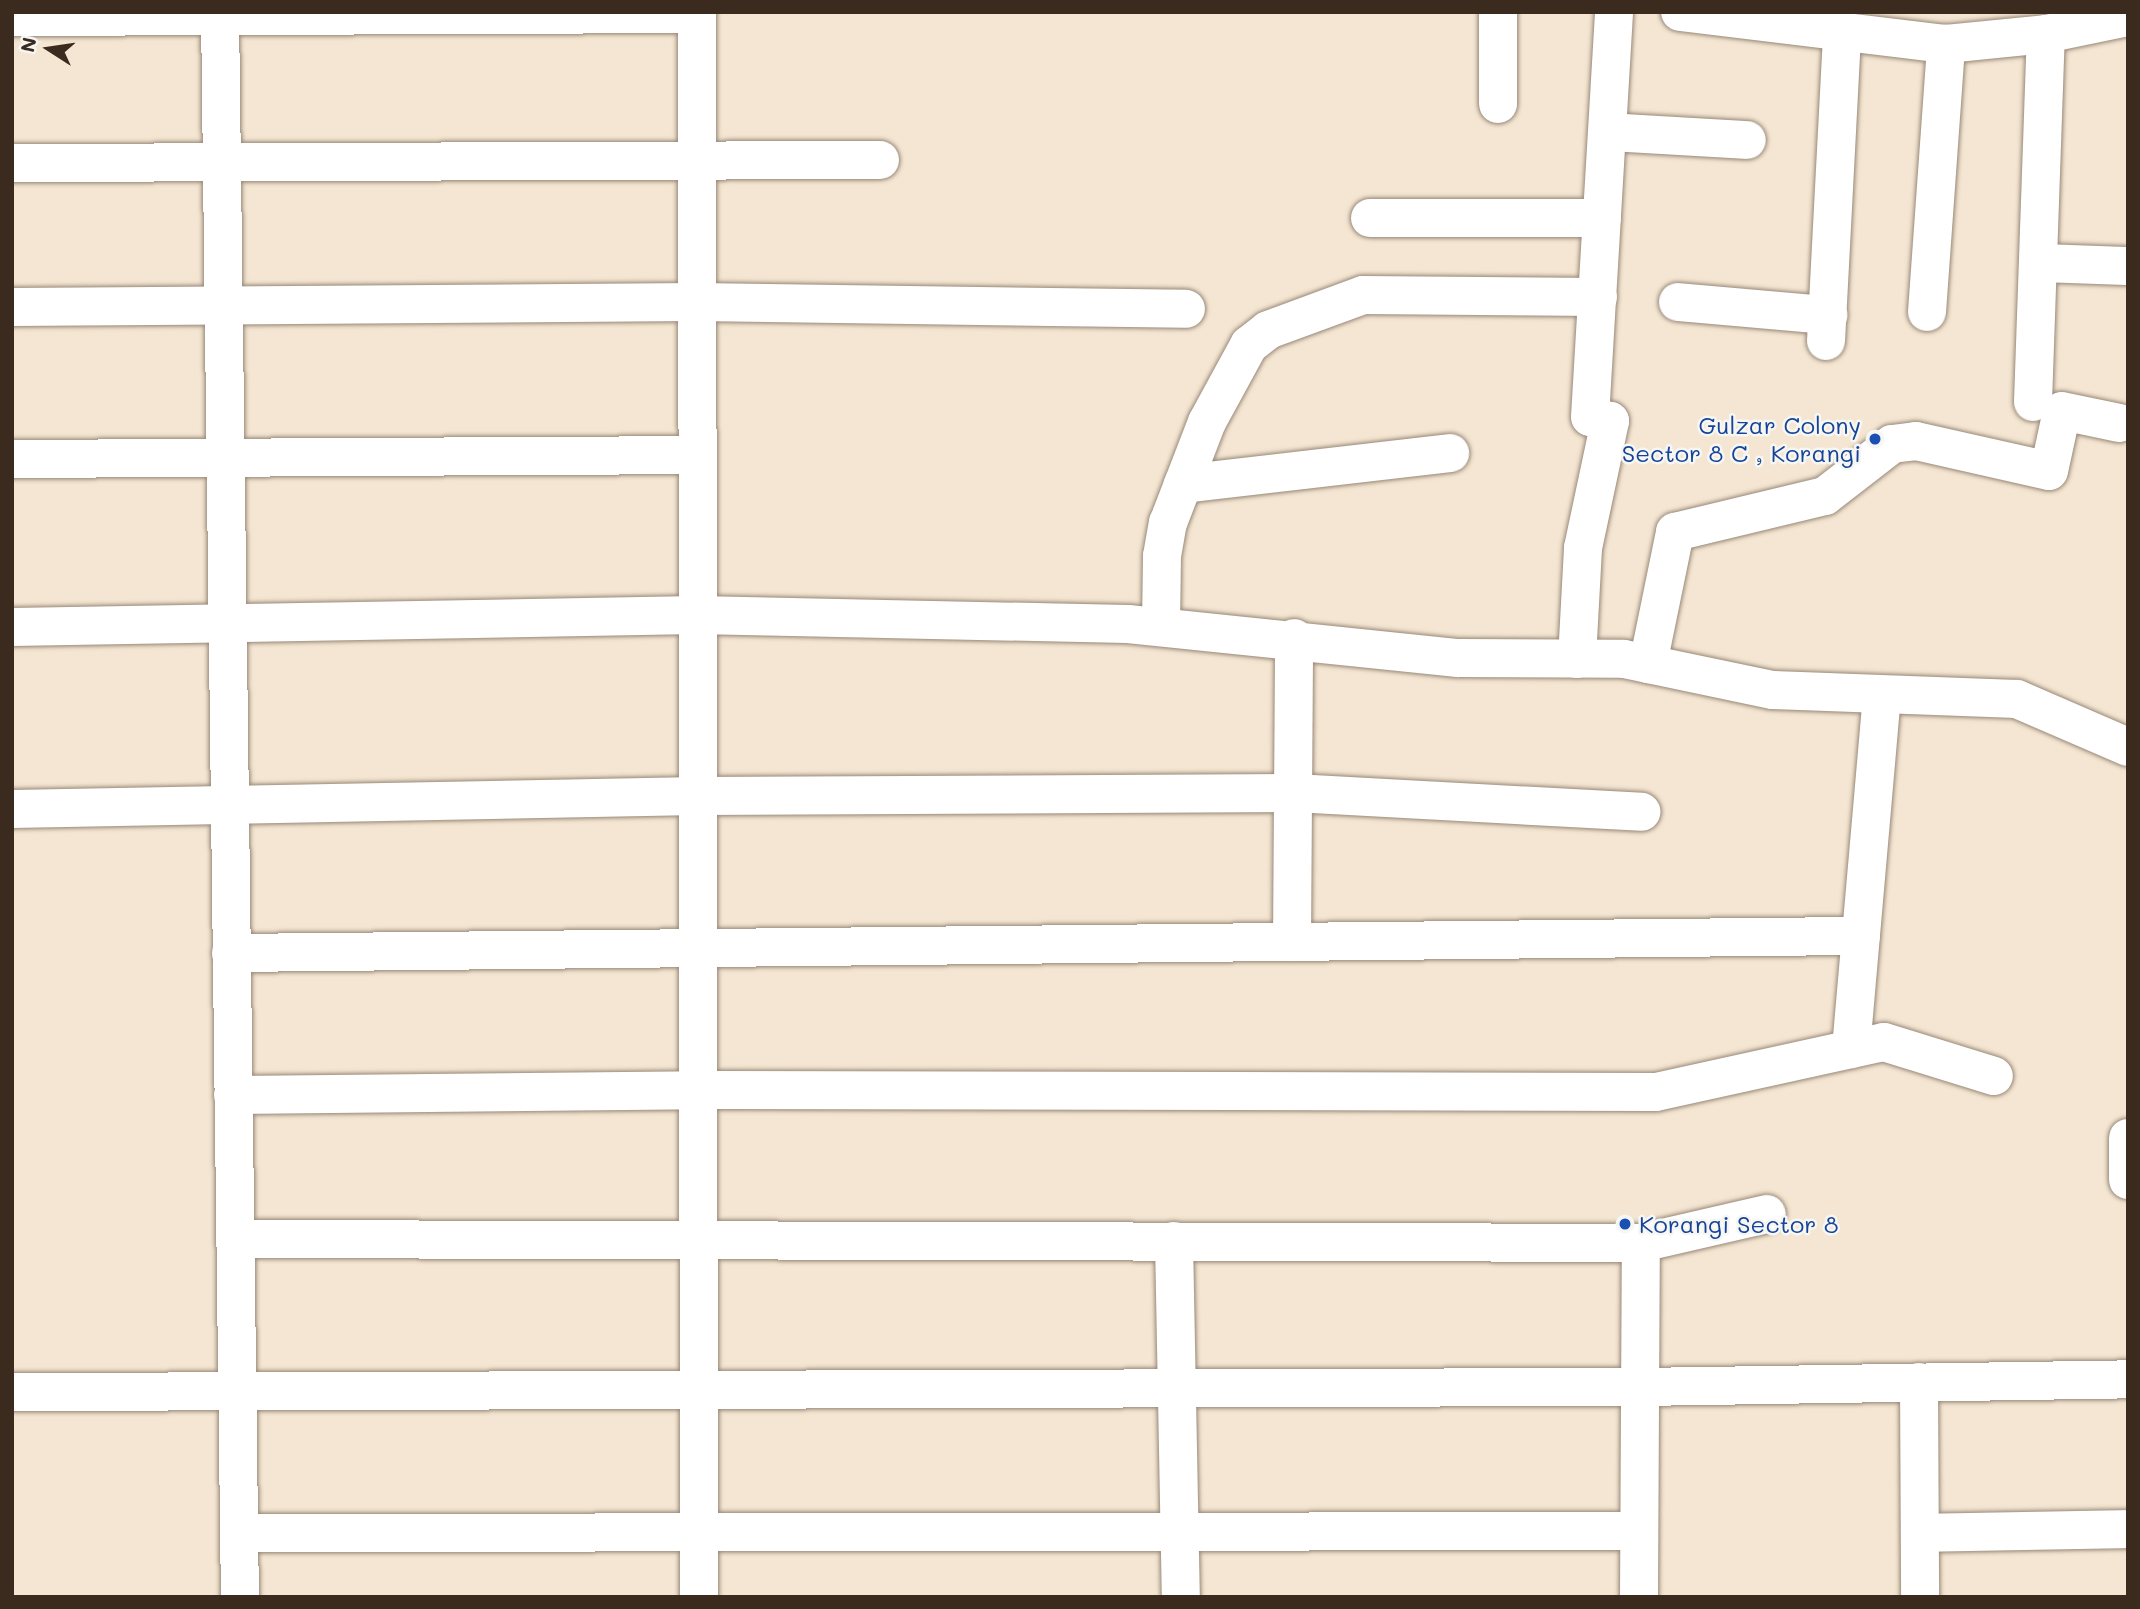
<!DOCTYPE html>
<html>
<head>
<meta charset="utf-8">
<style>
	body { margin:0 }
	#map { position:relative; width:2140px; height:1609px; overflow:hidden; background:#f4e6d2; font-family:Mali,sans-serif }
	div>[style] { position:absolute }
	[style*='--x'] { left:calc(var(--x)*1px); top:calc(var(--y)*1px); width:calc(var(--w)*1px); rotate:calc(var(--a)*1deg) }
	.roads { filter:drop-shadow(0 0 2px #988878) drop-shadow(0 0 2px #988878) }
	.minor>* { height:38px; margin:-19px; padding:0 19px; transform-origin:19px; border-radius:19px; background:#fff }
	.tertiary>* { height:38px; margin:-19px; padding:0 19px; transform-origin:19px; border-radius:19px; background:#fff }
	.dots>* { width:19px; height:19px; translate:-50% -50%; box-sizing:border-box; border:4px solid #f6f6f2; border-radius:50% }
	span { translate:-50% -50%; white-space:nowrap; text-align:center; line-height:1.15; -webkit-text-stroke:5px #f6f6f2; paint-order:stroke }
	.transit-label { font-size:24px; color:#164399 }
	.right { translate:-100% -50%; text-align:right }
	.left { translate:0 -50%; text-align:left }
	.frame { position:absolute; inset:0; border:14px solid #3b2a1e; pointer-events:none }
	.north { position:absolute; left:14px; top:14px; width:70px; height:70px; -webkit-text-stroke:5px #f6f6f2; paint-order:stroke; rotate:282deg; font-size:19px; font-weight:700; line-height:28px; text-align:center; color:#3b2a1e }
	.north::after { content:''; display:block; margin:auto; width:24px; height:32px; background:#3b2a1e; clip-path:polygon(50% 0,100% 100%,50% 72%,0 100%) }
</style>
</head>
<body>
<div id="map">
	<div class="roads">
		<div class="minor">
			<div style="--x:220;--y:12;--w:1585;--a:89.28"></div>
			<div style="--x:1498;--y:12;--w:92;--a:90"></div>
			<div style="--x:1680;--y:12;--w:268;--a:6.9"></div>
			<div style="--x:1946;--y:44;--w:100;--a:-5.7"></div>
			<div style="--x:2046;--y:34;--w:84;--a:-11.7"></div>
			<div style="--x:12;--y:17;--w:685;--a:-0.25"></div>
			<div style="--x:1608;--y:132;--w:139;--a:3.3"></div>
			<div style="--x:12;--y:163;--w:868;--a:-0.2"></div>
			<div style="--x:1370;--y:218;--w:232;--a:0"></div>
			<div style="--x:2040;--y:263;--w:88;--a:2"></div>
			<div style="--x:1678;--y:302;--w:151;--a:5"></div>
			<div style="--x:12;--y:307;--w:685;--a:-0.42"></div>
			<div style="--x:697;--y:302;--w:489;--a:0.8"></div>
			<div style="--x:1927;--y:312;--w:269;--a:-85.9"></div>
			<div style="--x:1826;--y:341;--w:309;--a:-87"></div>
			<div style="--x:2033;--y:402;--w:368;--a:-88"></div>
			<div style="--x:12;--y:459;--w:686;--a:-0.33"></div>
			<div style="--x:1183;--y:484;--w:269;--a:-6.6"></div>
			<div style="--x:12;--y:627;--w:685;--a:-1"></div>
			<div style="--x:697;--y:615;--w:431;--a:1.2"></div>
			<div style="--x:1128;--y:624;--w:332;--a:5.9"></div>
			<div style="--x:1458;--y:658;--w:166;--a:0.3"></div>
			<div style="--x:1624;--y:659;--w:152;--a:11.8"></div>
			<div style="--x:1773;--y:690;--w:244;--a:2.1"></div>
			<div style="--x:2017;--y:699;--w:121;--a:23.4"></div>
			<div style="--x:1161;--y:627;--w:71;--a:-89.2"></div>
			<div style="--x:1162;--y:556;--w:34;--a:-80"></div>
			<div style="--x:1168;--y:523;--w:108;--a:-68.9"></div>
			<div style="--x:1207;--y:422;--w:88;--a:-61.4"></div>
			<div style="--x:1249;--y:345;--w:24;--a:-38"></div>
			<div style="--x:1268;--y:330;--w:101;--a:-20.2"></div>
			<div style="--x:1363;--y:295;--w:235;--a:0.5"></div>
			<div style="--x:1577;--y:659;--w:111;--a:-86.9"></div>
			<div style="--x:1583;--y:548;--w:130;--a:-78"></div>
			<div style="--x:1610;--y:421;--w:20;--a:-169"></div>
			<div style="--x:1590;--y:417;--w:406;--a:-86.6"></div>
			<div style="--x:1648;--y:664;--w:135;--a:-78.4"></div>
			<div style="--x:1675;--y:532;--w:154;--a:-13.5"></div>
			<div style="--x:1825;--y:496;--w:85;--a:-37.8"></div>
			<div style="--x:1892;--y:444;--w:24;--a:-7"></div>
			<div style="--x:1916;--y:441;--w:136;--a:12.7"></div>
			<div style="--x:2049;--y:471;--w:61;--a:-77.8"></div>
			<div style="--x:2062;--y:411;--w:58;--a:11.9"></div>
			<div style="--x:12;--y:809;--w:686;--a:-1.09"></div>
			<div style="--x:698;--y:796;--w:596;--a:-0.29"></div>
			<div style="--x:1294;--y:793;--w:348;--a:3.1"></div>
			<div style="--x:1292;--y:942;--w:304;--a:-89.6"></div>
			<div style="--x:231;--y:953;--w:1630;--a:-0.6"></div>
			<div style="--x:1851;--y:1049;--w:355;--a:-85"></div>
			<div style="--x:233;--y:1095;--w:465;--a:-0.6"></div>
			<div style="--x:698;--y:1090;--w:958;--a:0.12"></div>
			<div style="--x:1656;--y:1092;--w:233;--a:-12.4"></div>
			<div style="--x:1884;--y:1042;--w:115;--a:17.2"></div>
			<div style="--x:2128;--y:1138;--w:42;--a:90"></div>
			<div style="--x:236;--y:1239;--w:1405;--a:0.16"></div>
			<div style="--x:1641;--y:1243;--w:129;--a:-13"></div>
			<div style="--x:1174;--y:1241;--w:356;--a:88.9"></div>
			<div style="--x:1919;--y:1382;--w:215;--a:89.7"></div>
			<div style="--x:12;--y:1392;--w:1628;--a:-0.18"></div>
			<div style="--x:1640;--y:1387;--w:488;--a:-0.9"></div>
			<div style="--x:239;--y:1533;--w:1400;--a:-0.08"></div>
			<div style="--x:1920;--y:1533;--w:208;--a:-1.1"></div>
			<div style="--x:1639;--y:1597;--w:354;--a:-89.7"></div>
		</div>
		<div class="tertiary">
			<div style="--x:697;--y:12;--w:1585;--a:89.93"></div>
		</div>
	</div>
	<div class="dots">
		<div style="left:1875px;top:439px;background:#1a4fb4"></div>
		<div style="left:1625px;top:1224px;background:#1a4fb4"></div>
	</div>
	<div class="transit-label">
		<span class="right" style="left:1861px;top:439px">Gulzar Colony<br>Sector 8 C , Korangi</span>
		<span class="left" style="left:1639px;top:1224px">Korangi Sector 8</span>
	</div>
	<div class="frame"></div>
	<div class="north">N</div>
</div>
</body>
</html>
